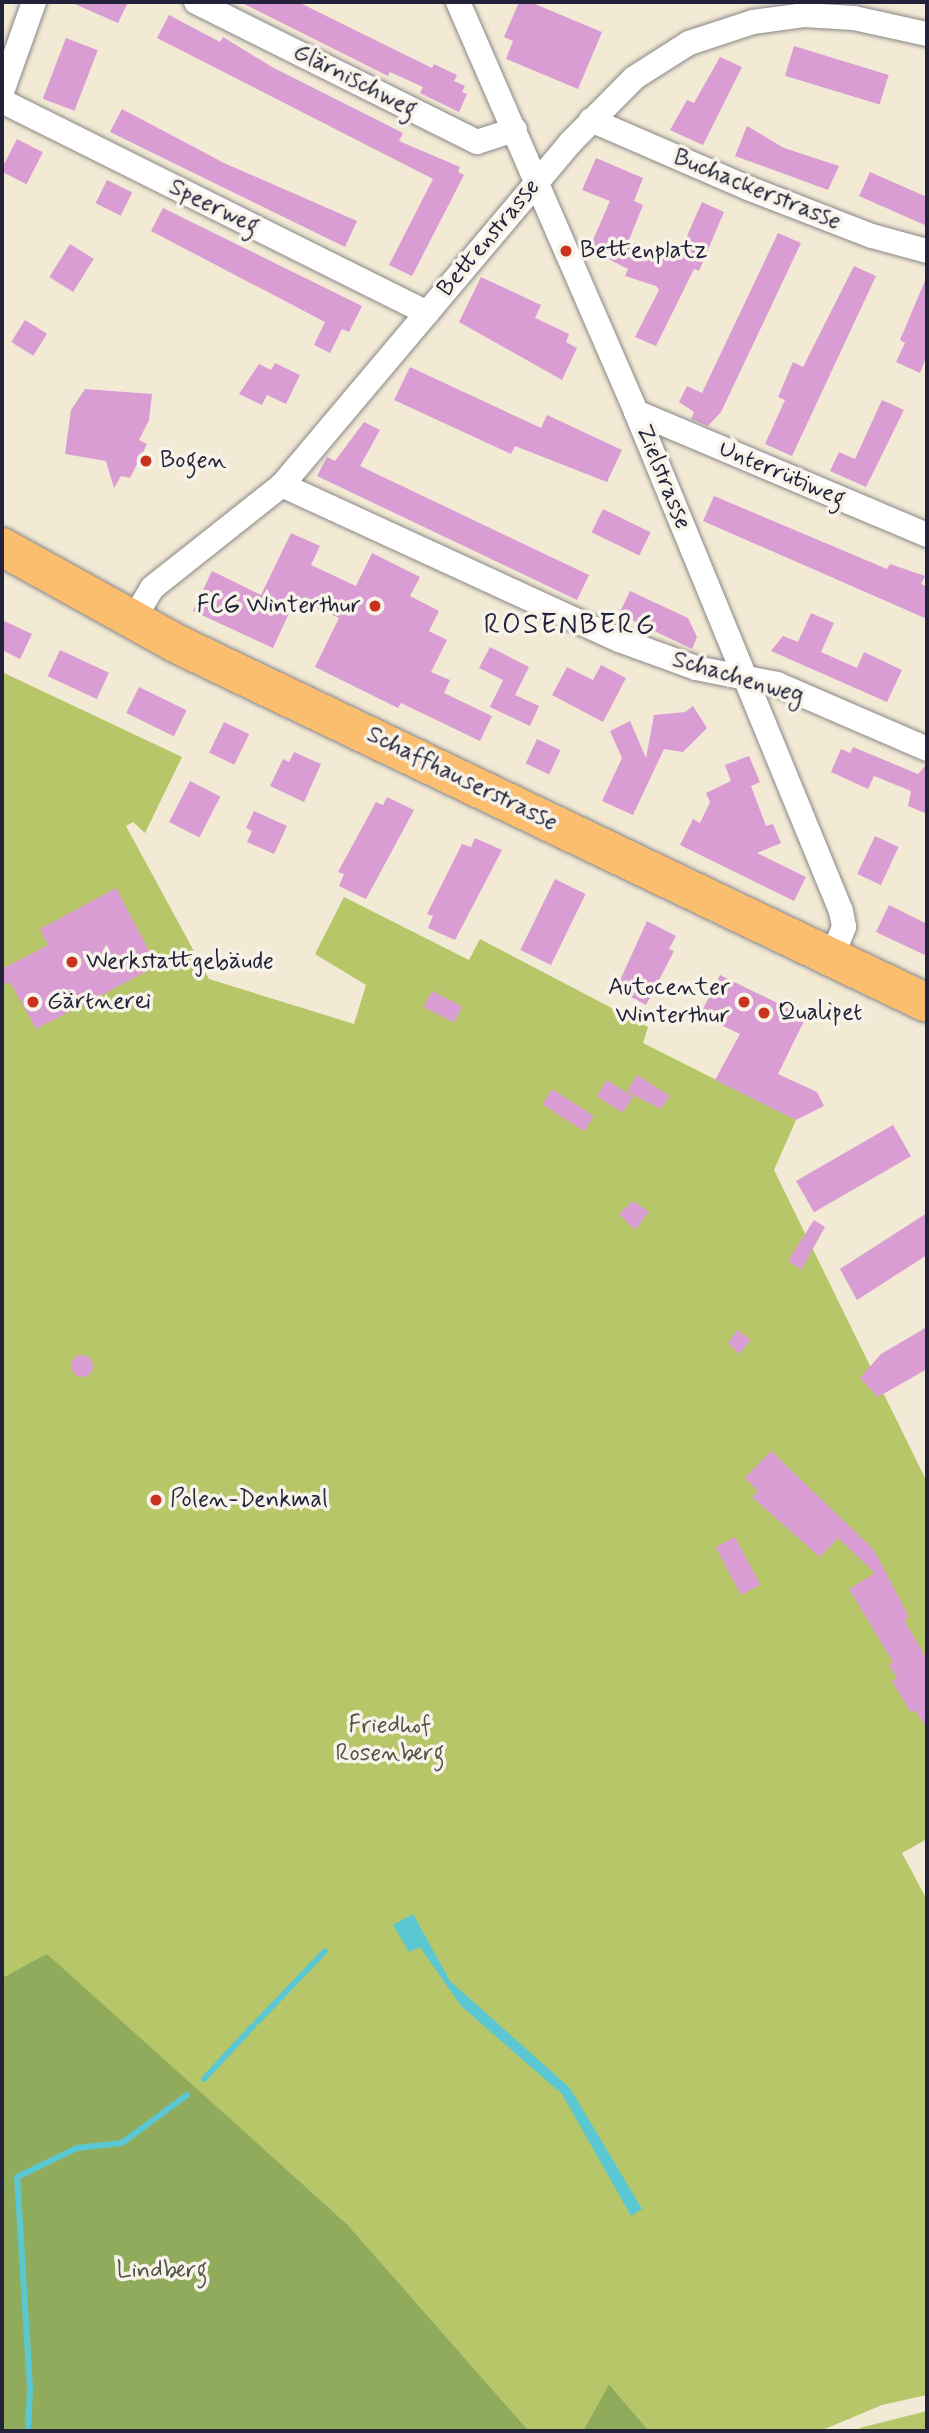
<!DOCTYPE html>
<html>
<head>
<meta charset="utf-8">
<style>
	body { margin:0 }
	#map { position:relative; width:929px; height:2433px; overflow:hidden; background:#f2ead4; font-family:Mynerve,sans-serif }
	div>[style] { position:absolute }
	[style*='--x'] { left:calc(var(--x)*1px); top:calc(var(--y)*1px); width:calc(var(--w)*1px); rotate:calc(var(--a)*1deg) }
	.green>* { inset:0; background:#b7c668 }
	.forest>* { inset:0; background:#91ab5c }
	.water>* { inset:0; background:#5ac7d2 }
	.stream>* { height:6px; margin:-3px; padding:0 3px; transform-origin:3px; border-radius:3px; background:#5ac7d2 }
	.building>* { inset:0; background:#d99dd3; transform-origin:0 0 }
	.round { border-radius:50% }
	.roads { filter:drop-shadow(0 0 2px #8a8688) drop-shadow(0 0 2px #8a8688) }
	.minor>* { height:24px; margin:-12px; padding:0 12px; transform-origin:12px; border-radius:12px; background:#fff }
	.primary>* { height:38px; margin:-19px; padding:0 19px; transform-origin:19px; border-radius:19px; background:#fbbd6e }
	.dots>* { width:19px; height:19px; translate:-50% -50%; box-sizing:border-box; border:4px solid #f7f3e8; border-radius:50% }
	span { translate:-50% -50%; white-space:nowrap; text-align:center; line-height:1.15; -webkit-text-stroke:7px #f7f3e8; paint-order:stroke }
	.street-label { font-size:24px; color:#22223b }
	.poi-label { font-size:24px; color:#22223b }
	.left { translate:0 -50%; text-align:left }
	.right { translate:-100% -50%; text-align:right }
	.park-label { font-size:24px; color:#4f5348 }
	.quarter-label { font-size:28px; color:#22223b; letter-spacing:2px }
	.frame { position:absolute; inset:0; border:4px solid #22223b; pointer-events:none }
</style>
</head>
<body>
<div id="map">
	<div class="green">
		<div style="clip-path:polygon(2px 672px,182px 757px,145px 833px,133px 822px,126px 826px,209px 979px,354px 1024px,366px 985px,315px 954px,344px 897px,469px 960px,480px 939px,648px 1027px,643px 1043px,796px 1120px,774px 1170px,927px 1482px,927px 1839px,902px 1853px,927px 1900px,927px 2395px,882px 2405px,820px 2431px,649px 2431px,609px 2384px,583px 2431px,529px 2431px,347px 2224px,47px 1955px,2px 1978px)"></div>
		<div style="clip-path:polygon(927px 2411px,927px 2431px,854px 2431px,863px 2427px)"></div>
	</div>
	<div class="forest">
		<div style="clip-path:polygon(47px 1954px,347px 2224px,529px 2431px,2px 2431px,2px 1978px)"></div>
		<div style="clip-path:polygon(609px 2384px,649px 2431px,583px 2431px)"></div>
	</div>
	<div class="water">
		<div style="clip-path:polygon(413px 1914px,450px 1981px,570px 2088px,642px 2209px,631px 2216px,562px 2094px,461px 2006px,420px 1947px,409px 1952px,393px 1925px)"></div>
	</div>
	<div class="stream">
		<div style="--x:257;--y:2022;--w:98;--a:-46.2"></div>
		<div style="--x:204;--y:2079;--w:72;--a:-47.2"></div>
		<div style="--x:28;--y:2431;--w:43;--a:-87.3"></div>
		<div style="--x:30;--y:2388;--w:211;--a:-93.5"></div>
		<div style="--x:17;--y:2177;--w:67;--a:-25.8"></div>
		<div style="--x:77;--y:2148;--w:45;--a:-6.3"></div>
		<div style="--x:122;--y:2143;--w:81;--a:-36.4"></div>
	</div>
	<div class="building">
		<div style="clip-path:polygon(70px 2px,128px 2px,118px 23px)"></div>
		<div style="clip-path:polygon(240px 2px,298px 2px,432px 68px,434px 64px,457px 75px,454px 81px,465px 86px,462px 92px,467px 94px,459px 112px,420px 93px,423px 87px,390px 72px,388px 76px)"></div>
		<div style="clip-path:polygon(519px 2px,530px 2px,602px 32px,578px 89px,506px 59px,513px 41px,504px 37px)"></div>
		<div style="clip-path:polygon(169px 15px,220px 42px,223px 37px,272px 67px,403px 133px,399px 141px,460px 167px,458px 172px,464px 175px,412px 276px,389px 265px,433px 179px,157px 38px)"></div>
		<div style="left:66px;top:38px;width:34px;height:65px;rotate:21deg"></div>
		<div style="left:794px;top:46px;width:99px;height:31px;rotate:17deg"></div>
		<div style="clip-path:polygon(720px 57px,742px 67px,703px 145px,670px 130px,687px 100px,694px 103px)"></div>
		<div style="clip-path:polygon(122px 109px,224px 163px,357px 221px,345px 247px,110px 132px)"></div>
		<div style="clip-path:polygon(747px 126px,784px 148px,839px 166px,828px 190px,735px 156px)"></div>
		<div style="left:17px;top:139px;width:29px;height:36px;rotate:27deg"></div>
		<div style="clip-path:polygon(596px 158px,643px 178px,634px 201px,643px 205px,629px 240px,676px 261px,702px 202px,724px 212px,699px 271px,694px 269px,656px 346px,635px 337px,659px 290px,656px 286px,625px 276px,628px 269px,589px 249px,610px 201px,582px 190px)"></div>
		<div style="clip-path:polygon(870px 172px,927px 197px,927px 226px,859px 196px)"></div>
		<div style="left:107px;top:180px;width:28px;height:26px;rotate:26deg"></div>
		<div style="clip-path:polygon(163px 208px,362px 306px,349px 332px,342px 329px,330px 353px,314px 345px,325px 322px,151px 231px)"></div>
		<div style="clip-path:polygon(778px 233px,801px 243px,721px 412px,708px 426px,691px 419px,694px 412px,679px 402px,687px 386px,702px 393px)"></div>
		<div style="left:70px;top:244px;width:28px;height:39px;rotate:32deg"></div>
		<div style="clip-path:polygon(854px 266px,876px 276px,792px 456px,765px 444px,785px 400px,778px 397px,793px 362px,803px 367px)"></div>
		<div style="clip-path:polygon(927px 276px,927px 355px,920px 373px,896px 362px,905px 343px,900px 340px)"></div>
		<div style="clip-path:polygon(481px 277px,541px 305px,535px 318px,569px 334px,566px 342px,577px 348px,562px 380px,459px 322px)"></div>
		<div style="left:25px;top:320px;width:26px;height:26px;rotate:32deg"></div>
		<div style="clip-path:polygon(275px 363px,300px 375px,286px 404px,267px 395px,262px 405px,239px 394px,259px 364px,271px 370px)"></div>
		<div style="clip-path:polygon(410px 367px,541px 428px,547px 415px,622px 450px,607px 482px,515px 446px,511px 454px,394px 400px)"></div>
		<div style="clip-path:polygon(85px 389px,152px 394px,149px 420px,139px 440px,147px 444px,130px 478px,121px 476px,114px 488px,106px 461px,65px 454px,71px 410px)"></div>
		<div style="clip-path:polygon(882px 400px,904px 410px,866px 487px,830px 471px,839px 452px,855px 459px)"></div>
		<div style="clip-path:polygon(364px 422px,380px 430px,360px 466px,589px 575px,577px 600px,317px 476px,327px 457px,335px 461px)"></div>
		<div style="clip-path:polygon(714px 496px,887px 569px,890px 564px,925px 576px,921px 584px,927px 587px,927px 619px,703px 521px)"></div>
		<div style="left:603px;top:509px;width:53px;height:26px;rotate:26deg"></div>
		<div style="clip-path:polygon(291px 533px,320px 546px,311px 565px,356px 586px,372px 553px,420px 577px,410px 596px,439px 611px,429px 631px,447px 640px,431px 672px,450px 680px,444px 693px,492px 716px,480px 741px,401px 703px,398px 708px,315px 667px,339px 618px,296px 598px,273px 648px,193px 611px,212px 571px,261px 595px)"></div>
		<div style="clip-path:polygon(630px 591px,688px 618px,697px 637px,692px 649px,619px 614px)"></div>
		<div style="clip-path:polygon(811px 613px,834px 623px,821px 652px,857px 668px,864px 652px,902px 670px,887px 702px,771px 651px,783px 636px,798px 642px)"></div>
		<div style="clip-path:polygon(2px 620px,32px 634px,20px 659px,2px 650px)"></div>
		<div style="clip-path:polygon(490px 647px,529px 667px,515px 695px,539px 706px,530px 726px,490px 707px,503px 680px,479px 668px)"></div>
		<div style="left:60px;top:650px;width:54px;height:29px;rotate:25deg"></div>
		<div style="clip-path:polygon(601px 665px,626px 678px,603px 722px,552px 695px,567px 667px,593px 680px)"></div>
		<div style="left:139px;top:687px;width:53px;height:29px;rotate:26deg"></div>
		<div style="clip-path:polygon(693px 706px,707px 728px,683px 752px,664px 749px,633px 815px,602px 801px,622px 758px,610px 731px,630px 721px,646px 758px,654px 715px,685px 712px)"></div>
		<div style="left:224px;top:722px;width:28px;height:34px;rotate:26deg"></div>
		<div style="left:537px;top:739px;width:26px;height:27px;rotate:25deg"></div>
		<div style="clip-path:polygon(853px 747px,918px 774px,927px 764px,927px 814px,908px 806px,911px 791px,874px 776px,868px 789px,831px 772px,841px 749px,850px 753px)"></div>
		<div style="clip-path:polygon(294px 752px,321px 764px,304px 802px,270px 786px,283px 759px,289px 762px)"></div>
		<div style="clip-path:polygon(749px 756px,760px 782px,751px 786px,766px 826px,773px 824px,781px 843px,757px 853px,806px 877px,794px 901px,680px 845px,693px 819px,700px 823px,710px 802px,706px 793px,731px 781px,725px 765px)"></div>
		<div style="left:190px;top:781px;width:34px;height:46px;rotate:27deg"></div>
		<div style="clip-path:polygon(387px 797px,414px 810px,366px 899px,339px 886px,344px 874px,338px 872px,376px 802px,383px 805px)"></div>
		<div style="clip-path:polygon(254px 811px,287px 826px,274px 854px,247px 842px,252px 831px,246px 828px)"></div>
		<div style="left:875px;top:836px;width:26px;height:42px;rotate:25deg"></div>
		<div style="clip-path:polygon(475px 838px,502px 850px,455px 940px,428px 928px,433px 916px,427px 914px,462px 844px,471px 847px)"></div>
		<div style="left:555px;top:879px;width:34px;height:79px;rotate:26deg"></div>
		<div style="clip-path:polygon(116px 888px,157px 966px,36px 1029px,10px 982px,2px 986px,2px 969px,48px 945px,40px 929px)"></div>
		<div style="clip-path:polygon(889px 905px,927px 924px,927px 956px,876px 932px)"></div>
		<div style="clip-path:polygon(647px 921px,676px 936px,669px 949px,674px 951px,646px 1005px,616px 989px)"></div>
		<div style="clip-path:polygon(720px 975px,806px 1017px,778px 1074px,817px 1092px,824px 1106px,796px 1120px,715px 1080px,740px 1034px,700px 1015px)"></div>
		<div style="left:432px;top:991px;width:34px;height:18px;rotate:27deg"></div>
		<div style="clip-path:polygon(637px 1075px,670px 1096px,661px 1109px,627px 1092px)"></div>
		<div style="left:607px;top:1080px;width:31px;height:19px;rotate:33deg"></div>
		<div style="left:552px;top:1089px;width:50px;height:18px;rotate:33deg"></div>
		<div style="left:893px;top:1125px;width:36px;height:112px;rotate:60deg"></div>
		<div style="clip-path:polygon(633px 1201px,649px 1212px,635px 1230px,619px 1214px)"></div>
		<div style="clip-path:polygon(927px 1213px,927px 1255px,857px 1300px,840px 1269px)"></div>
		<div style="clip-path:polygon(814px 1220px,825px 1227px,801px 1270px,788px 1261px)"></div>
		<div style="clip-path:polygon(927px 1327px,927px 1369px,878px 1397px,860px 1378px,881px 1354px)"></div>
		<div style="clip-path:polygon(737px 1330px,751px 1340px,739px 1354px,728px 1343px)"></div>
		<div class="round" style="left:71px;top:1355px;width:22px;height:22px"></div>
		<div style="clip-path:polygon(771px 1451px,874px 1550px,909px 1617px,904px 1620px,927px 1659px,927px 1729px,915px 1710px,911px 1713px,892px 1681px,897px 1678px,889px 1665px,893px 1662px,849px 1589px,875px 1573px,838px 1538px,820px 1557px,752px 1497px,758px 1491px,745px 1478px)"></div>
		<div style="left:735px;top:1537px;width:54px;height:22px;rotate:62deg"></div>
	</div>
	<div class="roads">
		<div class="minor">
			<div style="--x:196;--y:2;--w:314;--a:26.5"></div>
			<div style="--x:477;--y:142;--w:40;--a:-18"></div>
			<div style="--x:458;--y:2;--w:447;--a:66.5"></div>
			<div style="--x:636;--y:412;--w:539;--a:67.67"></div>
			<div style="--x:841;--y:911;--w:16;--a:79"></div>
			<div style="--x:844;--y:927;--w:31;--a:112"></div>
			<div style="--x:2;--y:92;--w:96;--a:-70.4"></div>
			<div style="--x:2;--y:101;--w:475;--a:26.5"></div>
			<div style="--x:591;--y:120;--w:171;--a:23.4"></div>
			<div style="--x:748;--y:188;--w:133;--a:21.2"></div>
			<div style="--x:872;--y:236;--w:57;--a:15.3"></div>
			<div style="--x:636;--y:412;--w:316;--a:22.9"></div>
			<div style="--x:282;--y:485;--w:371;--a:24.7"></div>
			<div style="--x:619;--y:640;--w:82;--a:20"></div>
			<div style="--x:696;--y:668;--w:83;--a:11.2"></div>
			<div style="--x:777;--y:684;--w:163;--a:23.4"></div>
			<div style="--x:133;--y:620;--w:37;--a:-59"></div>
			<div style="--x:152;--y:588;--w:166;--a:-38.4"></div>
			<div style="--x:282;--y:485;--w:447;--a:-49.9"></div>
			<div style="--x:570;--y:143;--w:91;--a:-45.4"></div>
			<div style="--x:634;--y:78;--w:65;--a:-32.5"></div>
			<div style="--x:689;--y:43;--w:67;--a:-18.2"></div>
			<div style="--x:753;--y:22;--w:51;--a:-7.8"></div>
			<div style="--x:804;--y:15;--w:50;--a:3.4"></div>
			<div style="--x:854;--y:18;--w:75;--a:12.4"></div>
		</div>
		<div class="primary">
			<div style="--x:2;--y:547;--w:200;--a:29"></div>
			<div style="--x:177;--y:644;--w:831;--a:25.58"></div>
		</div>
	</div>
	<div class="dots">
		<div style="left:566px;top:251px;background:#c8321e"></div>
		<div style="left:146px;top:461px;background:#c8321e"></div>
		<div style="left:375px;top:606px;background:#c8321e"></div>
		<div style="left:72px;top:962px;background:#c8321e"></div>
		<div style="left:33px;top:1002px;background:#c8321e"></div>
		<div style="left:744px;top:1002px;background:#c8321e"></div>
		<div style="left:764px;top:1013px;background:#c8321e"></div>
		<div style="left:156px;top:1500px;background:#c8321e"></div>
	</div>
	<div class="street-label">
		<span style="left:355px;top:81px;rotate:27deg">Glärnischweg</span>
		<span style="left:757px;top:190px;rotate:22deg">Buchackerstrasse</span>
		<span style="left:214px;top:207px;rotate:26deg">Speerweg</span>
		<span style="left:489px;top:238px;rotate:-50deg">Bettenstrasse</span>
		<span style="left:782px;top:474px;rotate:23deg">Unterrütiweg</span>
		<span style="left:663px;top:477px;rotate:68deg">Zielstrasse</span>
		<span style="left:738px;top:678px;rotate:16deg">Schachenweg</span>
		<span style="left:462px;top:779px;rotate:26deg">Schaffhauserstrasse</span>
	</div>
	<div class="poi-label">
		<span class="left" style="left:580px;top:251px">Bettenplatz</span>
		<span class="left" style="left:160px;top:461px">Bogen</span>
		<span class="right" style="left:361px;top:606px">FCG Winterthur</span>
		<span class="left" style="left:86px;top:962px">Werkstattgebäude</span>
		<span class="right" style="left:730px;top:1002px">Autocenter<br>Winterthur</span>
		<span class="left" style="left:47px;top:1002px">Gärtnerei</span>
		<span class="left" style="left:778px;top:1013px">Qualipet</span>
		<span class="left" style="left:170px;top:1500px">Polen-Denkmal</span>
	</div>
	<div class="park-label">
		<span style="left:390px;top:1740px">Friedhof<br>Rosenberg</span>
		<span style="left:162px;top:2271px">Lindberg</span>
	</div>
	<div class="quarter-label">
		<span style="left:570px;top:626px">ROSENBERG</span>
	</div>
	<div class="frame"></div>
</div>
</body>
</html>
